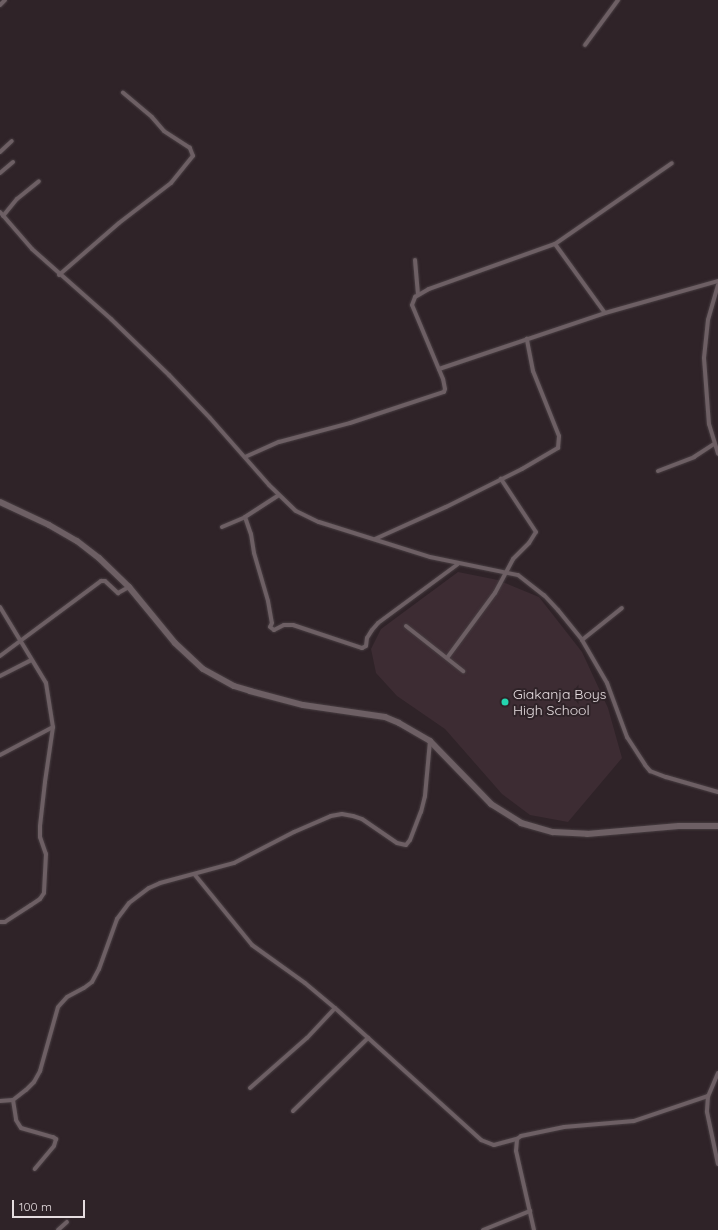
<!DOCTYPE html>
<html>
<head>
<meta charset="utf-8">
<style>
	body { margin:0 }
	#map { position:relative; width:718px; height:1230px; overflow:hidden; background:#2f2328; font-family:Quicksand,sans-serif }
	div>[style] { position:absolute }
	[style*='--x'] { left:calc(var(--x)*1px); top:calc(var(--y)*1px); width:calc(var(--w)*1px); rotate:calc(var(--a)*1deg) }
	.built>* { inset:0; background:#3d2c33 }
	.roads { filter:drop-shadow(0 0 1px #483e42) drop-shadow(0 0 1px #483e42) }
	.street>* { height:4px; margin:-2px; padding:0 2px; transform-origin:2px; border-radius:2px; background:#6d5f64 }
	.secondary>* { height:6px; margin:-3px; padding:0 3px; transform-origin:3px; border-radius:3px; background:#6d5f64 }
	.dots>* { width:11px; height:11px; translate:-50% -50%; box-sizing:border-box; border:2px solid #2f2328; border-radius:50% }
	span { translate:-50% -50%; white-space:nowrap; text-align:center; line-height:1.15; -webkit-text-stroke:4px #2f2328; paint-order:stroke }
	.poi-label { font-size:14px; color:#e5dcdf }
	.left { translate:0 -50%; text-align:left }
	.scale { position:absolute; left:12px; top:1200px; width:73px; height:18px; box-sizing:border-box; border:2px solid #e5dcdf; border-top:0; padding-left:5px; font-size:12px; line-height:14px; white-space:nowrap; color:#e5dcdf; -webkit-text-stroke:3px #2f2328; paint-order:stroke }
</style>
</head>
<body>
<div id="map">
	<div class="built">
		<div style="clip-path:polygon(458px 572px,498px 580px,539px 597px,582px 652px,608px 708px,622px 758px,568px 822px,530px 815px,502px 794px,445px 729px,397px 696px,376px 673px,371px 649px,381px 629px)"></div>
	</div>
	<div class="roads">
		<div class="street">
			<div style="--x:0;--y:5;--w:7;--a:-45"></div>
			<div style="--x:585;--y:45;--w:56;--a:-53.7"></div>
			<div style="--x:0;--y:152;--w:16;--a:-43"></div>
			<div style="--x:0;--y:173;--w:17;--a:-40"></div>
			<div style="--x:0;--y:212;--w:49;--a:49.1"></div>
			<div style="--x:32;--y:249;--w:106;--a:41.5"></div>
			<div style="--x:111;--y:319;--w:81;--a:44"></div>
			<div style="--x:169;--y:375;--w:59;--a:46.4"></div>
			<div style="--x:210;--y:418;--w:89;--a:48.6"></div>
			<div style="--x:269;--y:485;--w:37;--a:44"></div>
			<div style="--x:296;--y:511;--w:25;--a:26"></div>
			<div style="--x:319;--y:522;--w:116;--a:17.5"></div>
			<div style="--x:430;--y:557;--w:90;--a:11.6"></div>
			<div style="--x:518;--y:575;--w:33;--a:38"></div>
			<div style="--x:544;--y:595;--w:21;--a:47"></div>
			<div style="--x:558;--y:610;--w:38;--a:51"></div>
			<div style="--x:582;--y:640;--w:50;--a:59.8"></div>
			<div style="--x:607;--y:683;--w:58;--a:69.7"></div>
			<div style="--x:627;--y:737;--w:33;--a:57"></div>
			<div style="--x:645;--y:765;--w:8;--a:50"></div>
			<div style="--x:650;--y:771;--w:17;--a:21"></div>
			<div style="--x:666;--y:777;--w:54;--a:16.1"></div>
			<div style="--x:3;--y:216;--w:22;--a:-51"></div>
			<div style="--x:17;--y:199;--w:28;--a:-39"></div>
			<div style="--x:555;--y:244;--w:85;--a:54.1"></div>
			<div style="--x:415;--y:260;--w:34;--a:85"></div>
			<div style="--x:59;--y:275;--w:79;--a:-40.9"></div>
			<div style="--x:119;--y:223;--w:66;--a:-37.6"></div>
			<div style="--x:171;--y:183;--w:35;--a:-51"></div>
			<div style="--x:193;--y:156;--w:9;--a:-111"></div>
			<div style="--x:190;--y:148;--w:31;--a:-147"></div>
			<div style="--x:164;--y:131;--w:18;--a:-131"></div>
			<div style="--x:152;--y:117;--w:38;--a:-140"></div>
			<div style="--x:718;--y:285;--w:36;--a:106"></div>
			<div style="--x:708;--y:320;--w:38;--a:96"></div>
			<div style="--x:704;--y:358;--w:66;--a:85.7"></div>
			<div style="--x:709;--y:424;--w:31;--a:73"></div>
			<div style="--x:439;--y:369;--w:175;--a:-18.6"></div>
			<div style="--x:605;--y:313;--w:117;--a:-15.8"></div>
			<div style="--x:245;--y:457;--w:37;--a:-24"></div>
			<div style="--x:279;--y:442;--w:73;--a:-15"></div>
			<div style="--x:350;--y:423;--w:99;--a:-18.3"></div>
			<div style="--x:444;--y:392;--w:3;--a:-72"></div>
			<div style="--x:445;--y:389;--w:10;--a:-101"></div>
			<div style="--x:443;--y:379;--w:80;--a:-112.7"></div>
			<div style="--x:412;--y:305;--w:9;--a:-69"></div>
			<div style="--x:415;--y:297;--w:16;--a:-30"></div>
			<div style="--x:429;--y:289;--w:134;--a:-19.7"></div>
			<div style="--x:555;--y:244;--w:142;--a:-34.7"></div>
			<div style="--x:658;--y:471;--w:39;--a:-21"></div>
			<div style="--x:694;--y:457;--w:24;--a:-33"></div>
			<div style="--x:245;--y:517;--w:18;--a:71"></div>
			<div style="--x:251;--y:534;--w:19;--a:81"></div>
			<div style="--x:254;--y:553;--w:50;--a:73.7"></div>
			<div style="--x:268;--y:601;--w:22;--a:80"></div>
			<div style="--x:272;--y:623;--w:4;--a:117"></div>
			<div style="--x:270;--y:627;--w:5;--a:37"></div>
			<div style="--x:274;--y:630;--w:11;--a:-27"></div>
			<div style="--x:284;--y:625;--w:9;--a:0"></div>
			<div style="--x:293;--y:625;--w:73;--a:18.4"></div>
			<div style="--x:362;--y:648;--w:4;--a:-27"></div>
			<div style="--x:366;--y:646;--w:8;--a:-83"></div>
			<div style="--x:367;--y:638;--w:9;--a:-58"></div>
			<div style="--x:372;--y:630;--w:9;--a:-49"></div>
			<div style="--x:378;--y:623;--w:99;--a:-36.4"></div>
			<div style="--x:222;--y:527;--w:25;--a:-23"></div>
			<div style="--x:245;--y:517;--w:40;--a:-32.9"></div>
			<div style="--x:375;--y:539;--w:78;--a:-24.3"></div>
			<div style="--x:446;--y:507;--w:85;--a:-26.6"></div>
			<div style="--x:522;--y:469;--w:42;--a:-30.3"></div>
			<div style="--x:558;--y:448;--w:12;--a:-85"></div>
			<div style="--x:559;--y:436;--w:70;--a:-111.8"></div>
			<div style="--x:533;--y:371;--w:33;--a:-101"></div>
			<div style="--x:0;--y:607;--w:89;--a:58.8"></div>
			<div style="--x:46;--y:683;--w:45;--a:81"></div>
			<div style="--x:53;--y:727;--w:56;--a:98.3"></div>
			<div style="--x:45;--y:782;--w:44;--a:96.5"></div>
			<div style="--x:40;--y:826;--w:11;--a:90"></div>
			<div style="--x:40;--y:837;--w:18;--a:71"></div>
			<div style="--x:46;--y:854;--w:39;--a:93"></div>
			<div style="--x:44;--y:893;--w:7;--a:124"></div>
			<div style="--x:40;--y:899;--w:11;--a:146"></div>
			<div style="--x:31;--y:905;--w:31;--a:147"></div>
			<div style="--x:5;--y:922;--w:5;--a:180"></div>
			<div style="--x:406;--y:626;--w:73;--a:38.3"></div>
			<div style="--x:582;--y:640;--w:51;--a:-38.7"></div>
			<div style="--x:0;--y:656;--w:126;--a:-36.6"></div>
			<div style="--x:101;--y:581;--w:4;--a:0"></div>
			<div style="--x:105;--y:581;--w:18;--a:43"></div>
			<div style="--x:118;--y:593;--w:13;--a:-29"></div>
			<div style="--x:447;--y:658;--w:81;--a:-53.6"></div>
			<div style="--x:495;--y:593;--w:38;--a:-62"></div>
			<div style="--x:513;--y:559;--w:23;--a:-45"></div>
			<div style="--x:529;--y:543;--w:13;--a:-58"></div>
			<div style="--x:536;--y:532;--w:64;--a:-123.4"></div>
			<div style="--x:0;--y:676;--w:35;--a:-27"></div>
			<div style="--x:0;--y:755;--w:60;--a:-27.8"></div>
			<div style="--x:195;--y:875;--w:90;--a:50.8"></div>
			<div style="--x:252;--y:945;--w:65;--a:35.6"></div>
			<div style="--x:305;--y:983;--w:39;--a:40"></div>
			<div style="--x:335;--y:1008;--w:197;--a:42.1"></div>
			<div style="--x:481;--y:1140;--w:14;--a:21"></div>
			<div style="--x:494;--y:1145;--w:24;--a:-15"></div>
			<div style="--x:718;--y:1073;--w:25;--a:113"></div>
			<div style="--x:708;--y:1096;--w:16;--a:94"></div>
			<div style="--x:707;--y:1112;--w:53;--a:78.1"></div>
			<div style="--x:250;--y:1088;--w:76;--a:-41.3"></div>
			<div style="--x:307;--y:1038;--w:41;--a:-47"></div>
			<div style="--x:13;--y:1100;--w:20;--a:81"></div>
			<div style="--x:16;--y:1120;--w:9;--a:58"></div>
			<div style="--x:21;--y:1128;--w:33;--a:16"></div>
			<div style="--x:53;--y:1137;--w:4;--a:34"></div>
			<div style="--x:56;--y:1139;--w:7;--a:106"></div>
			<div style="--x:54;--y:1146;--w:30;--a:130"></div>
			<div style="--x:0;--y:1101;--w:13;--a:-4"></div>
			<div style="--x:13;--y:1100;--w:16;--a:-38"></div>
			<div style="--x:26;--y:1090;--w:11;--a:-45"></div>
			<div style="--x:34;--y:1082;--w:13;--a:-61"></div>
			<div style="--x:40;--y:1071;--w:66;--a:-74.3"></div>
			<div style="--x:58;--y:1007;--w:13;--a:-48"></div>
			<div style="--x:67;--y:997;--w:19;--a:-28"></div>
			<div style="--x:84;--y:988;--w:10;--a:-37"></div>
			<div style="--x:92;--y:982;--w:15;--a:-62"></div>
			<div style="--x:99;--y:969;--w:53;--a:-70.2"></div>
			<div style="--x:117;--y:919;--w:20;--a:-53"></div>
			<div style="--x:129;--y:903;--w:25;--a:-37"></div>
			<div style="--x:149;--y:888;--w:12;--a:-24"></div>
			<div style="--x:160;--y:883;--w:77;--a:-15.1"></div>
			<div style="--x:234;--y:863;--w:68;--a:-27.3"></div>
			<div style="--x:294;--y:832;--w:40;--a:-23.4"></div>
			<div style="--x:331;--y:816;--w:11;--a:-10"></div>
			<div style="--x:342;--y:814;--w:11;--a:10"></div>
			<div style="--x:353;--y:816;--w:9;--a:18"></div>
			<div style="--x:362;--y:819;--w:42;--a:34.4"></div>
			<div style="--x:397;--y:843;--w:9;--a:13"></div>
			<div style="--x:406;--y:845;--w:6;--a:-51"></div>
			<div style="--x:410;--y:840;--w:30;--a:-69"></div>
			<div style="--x:421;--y:812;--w:16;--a:-76"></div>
			<div style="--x:425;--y:796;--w:55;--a:-84.8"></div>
			<div style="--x:293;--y:1111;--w:105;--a:-44.2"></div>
			<div style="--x:58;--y:1230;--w:12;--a:-42"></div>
			<div style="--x:483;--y:1230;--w:51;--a:-22"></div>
			<div style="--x:534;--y:1230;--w:81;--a:-102.8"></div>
			<div style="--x:516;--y:1151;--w:12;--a:-85"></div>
			<div style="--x:517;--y:1139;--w:5;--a:-37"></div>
			<div style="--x:521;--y:1136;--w:44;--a:-11.8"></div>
			<div style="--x:564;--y:1127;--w:70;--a:-4.9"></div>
			<div style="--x:634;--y:1121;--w:78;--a:-18.7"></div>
		</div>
		<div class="secondary">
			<div style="--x:0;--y:502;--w:54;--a:25.1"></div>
			<div style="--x:49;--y:525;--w:32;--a:30"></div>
			<div style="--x:77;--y:541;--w:28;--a:38"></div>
			<div style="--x:99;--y:558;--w:42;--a:44"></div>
			<div style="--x:129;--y:587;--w:72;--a:50.6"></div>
			<div style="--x:175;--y:643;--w:38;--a:43"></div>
			<div style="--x:203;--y:669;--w:35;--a:29"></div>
			<div style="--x:234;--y:686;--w:17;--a:17"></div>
			<div style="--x:250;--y:691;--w:55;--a:14.8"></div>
			<div style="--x:303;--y:705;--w:83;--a:8.3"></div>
			<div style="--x:385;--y:717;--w:15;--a:23"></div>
			<div style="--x:399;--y:723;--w:36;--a:30"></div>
			<div style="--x:430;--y:741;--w:88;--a:45.9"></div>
			<div style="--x:491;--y:804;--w:36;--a:32"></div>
			<div style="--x:521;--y:823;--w:33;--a:16"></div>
			<div style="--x:553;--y:832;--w:34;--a:3"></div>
			<div style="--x:587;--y:834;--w:92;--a:-5"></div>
			<div style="--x:679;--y:826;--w:39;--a:0"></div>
		</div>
	</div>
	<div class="dots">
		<div style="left:505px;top:702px;background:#24d5af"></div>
	</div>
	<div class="poi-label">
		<span class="left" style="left:513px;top:702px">Giakanja Boys<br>High School</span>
	</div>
	<div class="scale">100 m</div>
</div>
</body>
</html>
